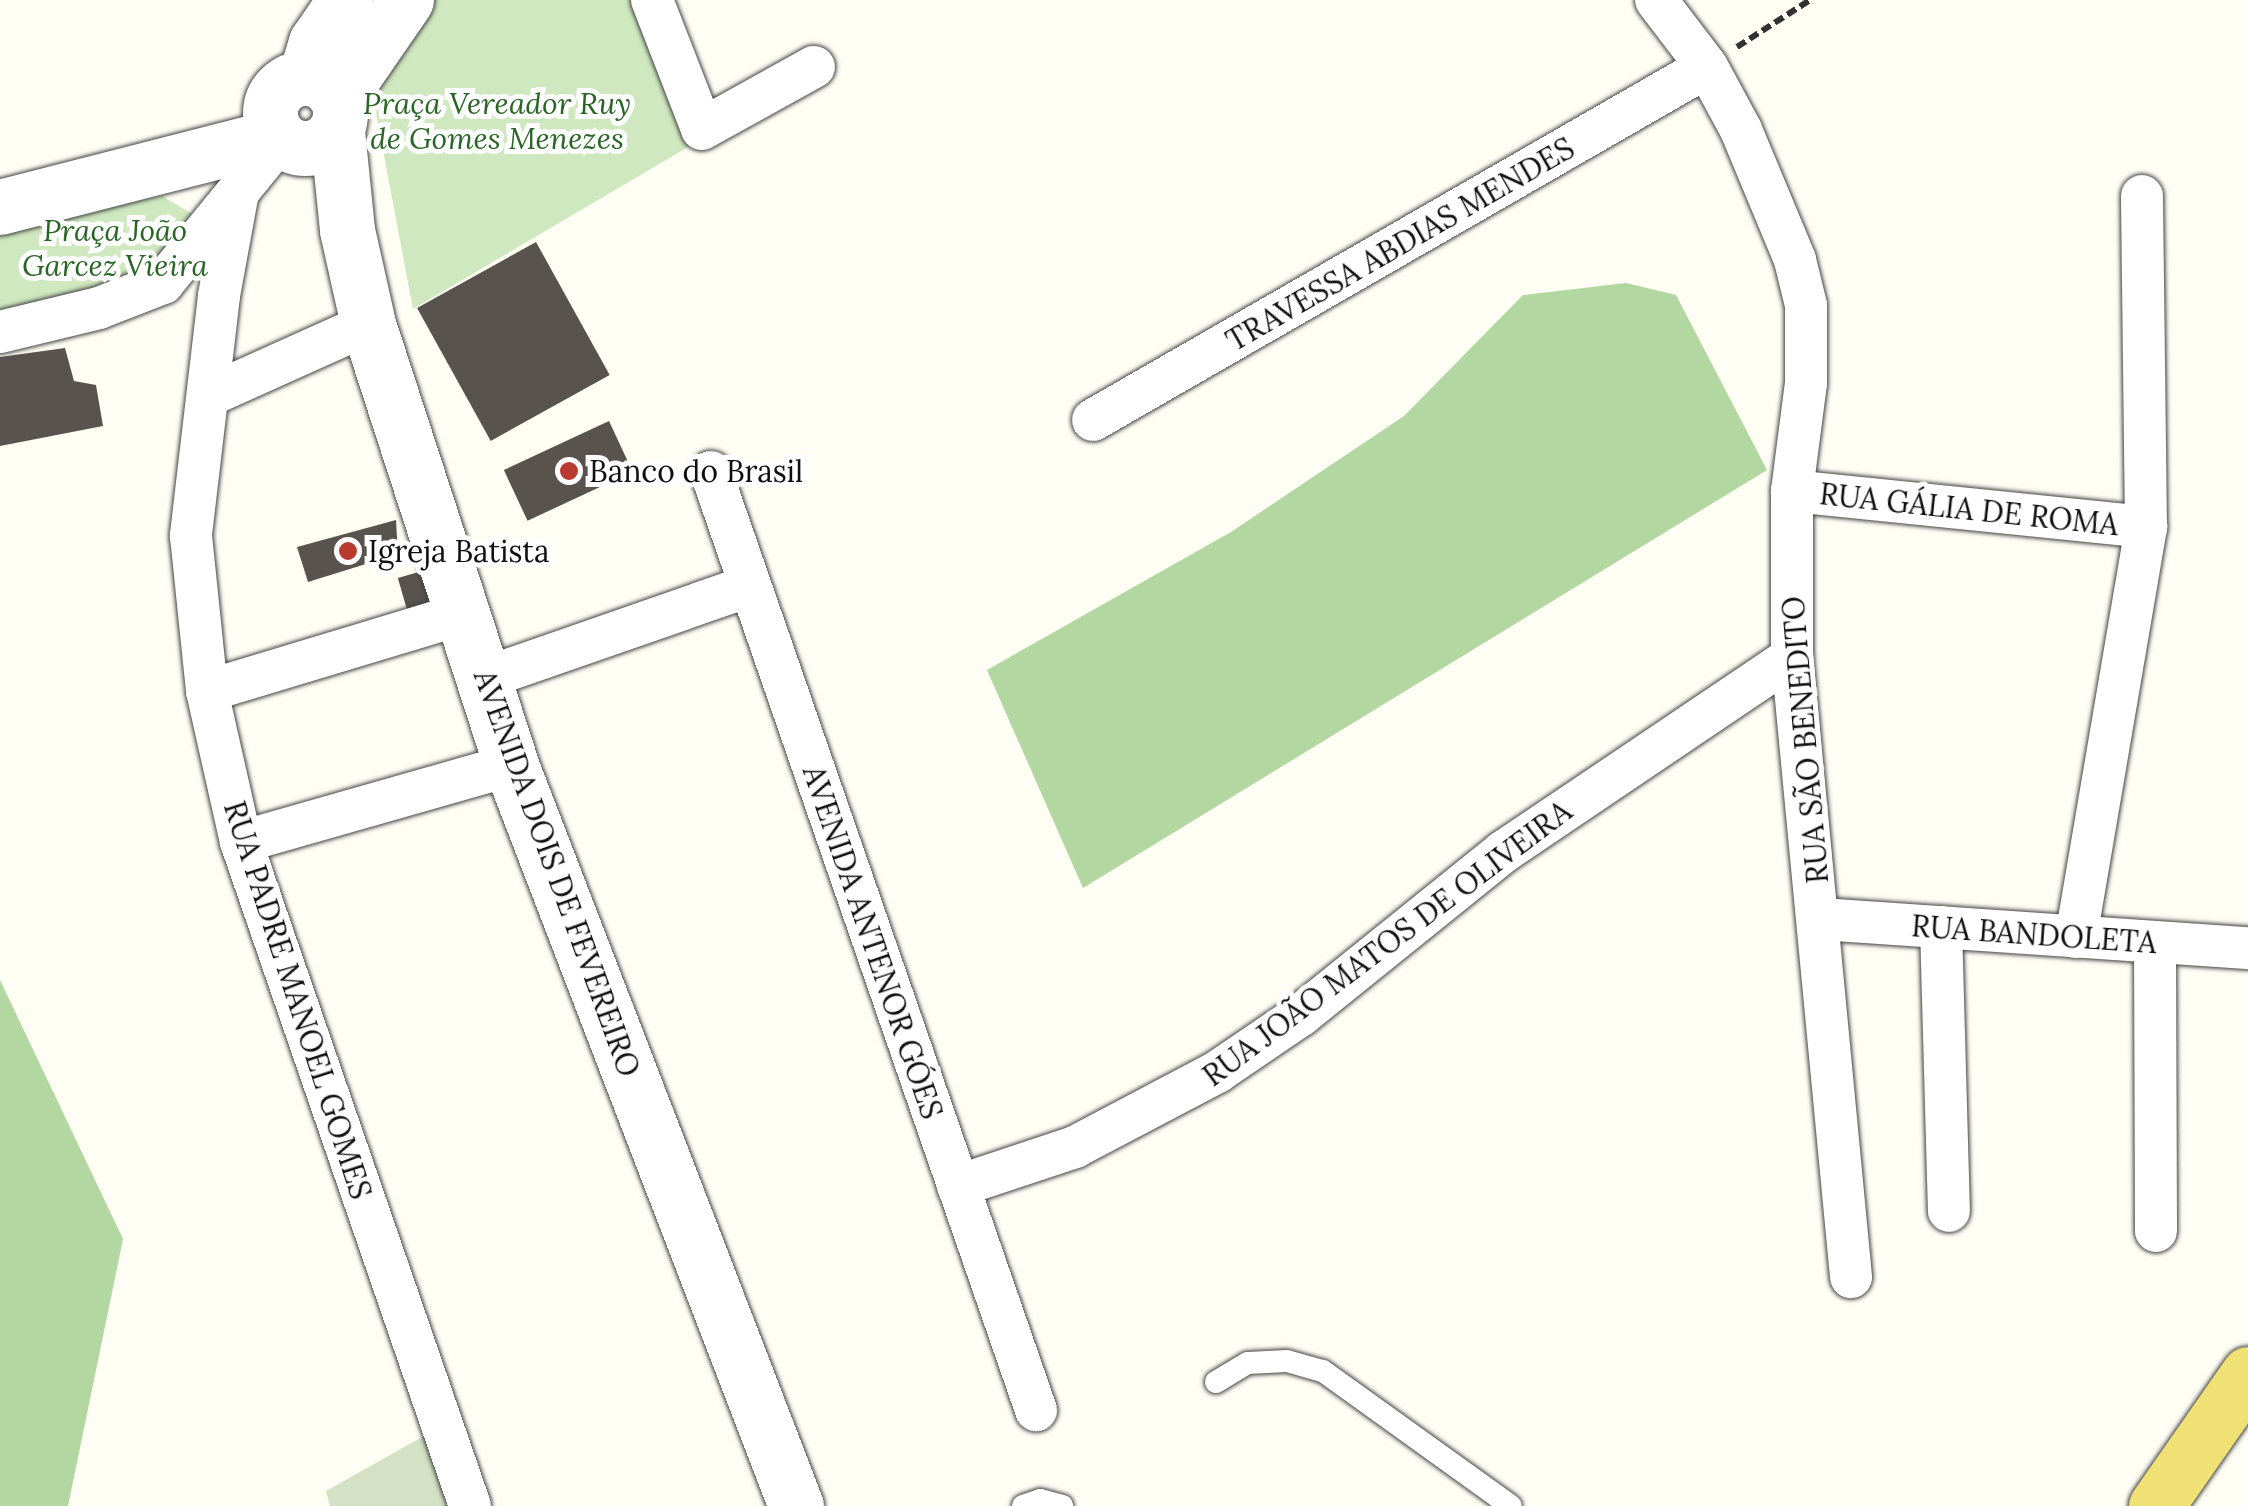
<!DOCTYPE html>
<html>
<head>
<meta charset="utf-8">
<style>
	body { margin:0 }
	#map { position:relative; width:2248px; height:1506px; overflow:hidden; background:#fefef5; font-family:Lora,serif }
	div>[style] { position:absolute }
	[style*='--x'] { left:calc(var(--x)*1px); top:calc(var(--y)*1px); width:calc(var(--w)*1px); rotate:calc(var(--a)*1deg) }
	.green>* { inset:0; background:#cfe8bf }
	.forest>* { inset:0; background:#b2d7a0 }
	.cemetery>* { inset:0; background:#d4e1c5 }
	.building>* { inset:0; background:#59534d; transform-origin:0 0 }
	.path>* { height:6px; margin-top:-3px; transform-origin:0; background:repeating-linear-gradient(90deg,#323232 0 10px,transparent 0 15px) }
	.roads { filter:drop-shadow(0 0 2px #434343) drop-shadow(0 0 2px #434343) }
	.service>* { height:22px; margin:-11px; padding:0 11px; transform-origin:11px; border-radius:11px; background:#fff }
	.minor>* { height:42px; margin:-21px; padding:0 21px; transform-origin:21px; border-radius:21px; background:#fff }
	.tertiary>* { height:55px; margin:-27.5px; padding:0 27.5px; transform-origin:27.5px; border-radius:27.5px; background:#fff }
	.tertiary>.ring { margin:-27.5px; padding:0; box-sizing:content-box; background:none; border:55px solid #fff; border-radius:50% }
	.primary>* { height:55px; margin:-27.5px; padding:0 27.5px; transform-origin:27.5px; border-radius:27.5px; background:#efe173 }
	.dots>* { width:28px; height:28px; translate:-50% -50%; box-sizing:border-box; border:5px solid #fff; border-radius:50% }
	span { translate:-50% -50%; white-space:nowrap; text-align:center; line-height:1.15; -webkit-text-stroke:10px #fff; paint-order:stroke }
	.park-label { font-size:30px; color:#296524; font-style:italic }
	.street-label { font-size:30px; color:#101010 }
	.poi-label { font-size:30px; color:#101010 }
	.left { translate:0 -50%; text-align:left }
</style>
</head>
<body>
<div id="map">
	<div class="green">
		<div style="clip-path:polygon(432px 0,644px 0,700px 140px,413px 309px,373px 97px)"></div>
		<div style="clip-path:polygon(162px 196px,194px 215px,135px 281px,0 311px,0 231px)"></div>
	</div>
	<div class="forest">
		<div style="clip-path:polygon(1626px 283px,1676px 295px,1767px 470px,1083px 888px,987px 670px,1231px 532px,1404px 416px,1523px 295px)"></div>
		<div style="clip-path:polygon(0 980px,123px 1239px,68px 1506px,0 1506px)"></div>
	</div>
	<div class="cemetery">
		<div style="clip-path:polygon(431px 1432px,457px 1506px,330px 1506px,326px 1491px)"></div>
	</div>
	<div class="building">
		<div style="left:536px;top:242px;width:152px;height:136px;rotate:61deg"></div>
		<div style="clip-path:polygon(65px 348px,74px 381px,96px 385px,103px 426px,0 446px,0 357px)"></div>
		<div style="left:609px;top:421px;width:56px;height:116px;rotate:65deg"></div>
		<div style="clip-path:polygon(396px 520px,398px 554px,308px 582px,297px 547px)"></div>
		<div style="left:443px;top:565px;width:35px;height:47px;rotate:74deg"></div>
	</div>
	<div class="path">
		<div style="--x:1737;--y:47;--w:87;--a:-32.8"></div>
	</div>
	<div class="roads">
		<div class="service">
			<div style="--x:1216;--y:1382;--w:37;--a:-31"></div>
			<div style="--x:1248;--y:1363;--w:39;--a:-3"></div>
			<div style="--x:1287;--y:1361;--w:37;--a:16"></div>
			<div style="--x:1323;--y:1371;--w:231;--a:35.7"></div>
			<div style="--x:1023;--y:1506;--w:18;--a:-19"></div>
			<div style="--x:1040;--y:1500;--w:23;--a:15"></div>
		</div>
		<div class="minor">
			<div style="--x:652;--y:0;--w:138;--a:68.8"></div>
			<div style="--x:702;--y:129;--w:128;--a:-29"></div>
			<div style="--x:1656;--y:0;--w:84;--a:52.7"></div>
			<div style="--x:1707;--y:67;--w:72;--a:61.6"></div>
			<div style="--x:1741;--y:130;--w:141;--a:67.4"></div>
			<div style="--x:1795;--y:260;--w:46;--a:76.3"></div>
			<div style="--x:1806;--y:305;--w:78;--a:90"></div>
			<div style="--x:1806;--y:383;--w:109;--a:97.4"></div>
			<div style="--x:1792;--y:491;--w:166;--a:90"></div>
			<div style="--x:1792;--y:657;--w:623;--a:84.56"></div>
			<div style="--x:281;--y:139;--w:68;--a:129.1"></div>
			<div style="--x:238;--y:192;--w:106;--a:100.4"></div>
			<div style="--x:219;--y:296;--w:242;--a:96.7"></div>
			<div style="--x:191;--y:536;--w:156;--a:84.1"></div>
			<div style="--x:207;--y:691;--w:155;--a:77.3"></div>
			<div style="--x:241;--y:842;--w:702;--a:70.97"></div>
			<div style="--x:0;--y:332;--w:102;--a:-13.6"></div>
			<div style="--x:99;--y:308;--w:69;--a:-21.3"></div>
			<div style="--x:163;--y:283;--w:114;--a:-50.7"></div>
			<div style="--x:208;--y:396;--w:175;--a:-24.2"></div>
			<div style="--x:1093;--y:420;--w:708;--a:-29.9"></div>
			<div style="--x:711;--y:472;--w:993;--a:70.89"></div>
			<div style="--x:1792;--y:491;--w:356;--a:5.8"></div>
			<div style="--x:485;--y:678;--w:280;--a:-19.2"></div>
			<div style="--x:207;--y:691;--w:266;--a:-16.8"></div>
			<div style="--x:241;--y:842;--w:281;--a:-15.9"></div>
			<div style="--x:1820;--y:919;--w:429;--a:3.9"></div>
			<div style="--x:1941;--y:927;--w:284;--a:88.4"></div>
			<div style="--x:2076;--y:937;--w:416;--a:-80.3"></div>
			<div style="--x:2146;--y:527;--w:331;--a:-90.7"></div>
			<div style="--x:2155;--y:942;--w:289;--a:89.8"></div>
			<div style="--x:958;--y:1186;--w:123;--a:-18.4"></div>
			<div style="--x:1075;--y:1147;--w:161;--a:-27.8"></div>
			<div style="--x:1217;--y:1072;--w:102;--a:-34.2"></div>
			<div style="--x:1301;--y:1015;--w:260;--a:-38.9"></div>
			<div style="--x:1503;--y:852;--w:349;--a:-34"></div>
		</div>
		<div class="tertiary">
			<div class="ring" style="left:270px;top:78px;width:15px;height:15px"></div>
			<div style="--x:305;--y:78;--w:38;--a:-73"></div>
			<div style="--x:316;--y:42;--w:51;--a:-55.4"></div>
			<div style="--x:338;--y:99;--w:120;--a:-55.5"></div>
			<div style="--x:337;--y:131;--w:100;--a:84.2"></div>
			<div style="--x:347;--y:230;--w:96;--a:77.4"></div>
			<div style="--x:368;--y:324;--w:464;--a:72"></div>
			<div style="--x:511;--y:765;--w:794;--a:68.96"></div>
			<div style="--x:0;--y:207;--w:286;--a:-14.4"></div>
		</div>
		<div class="primary">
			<div style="--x:2156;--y:1506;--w:161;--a:-55.1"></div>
		</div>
	</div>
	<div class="dots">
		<div style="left:569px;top:471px;background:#b93b30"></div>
		<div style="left:348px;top:551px;background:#b93b30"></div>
	</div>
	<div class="park-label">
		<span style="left:497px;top:120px">Praça Vereador Ruy<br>de Gomes Menezes</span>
		<span style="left:115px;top:247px">Praça João<br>Garcez Vieira</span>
	</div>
	<div class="street-label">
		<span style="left:1400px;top:244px;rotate:-30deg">TRAVESSA ABDIAS MENDES</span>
		<span style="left:1969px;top:509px;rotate:6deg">RUA GÁLIA DE ROMA</span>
		<span style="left:1805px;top:740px;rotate:-95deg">RUA SÃO BENEDITO</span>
		<span style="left:557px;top:873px;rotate:70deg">AVENIDA DOIS DE FEVEREIRO</span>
		<span style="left:2034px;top:934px;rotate:4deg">RUA BANDOLETA</span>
		<span style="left:873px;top:942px;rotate:71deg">AVENIDA ANTENOR GÓES</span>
		<span style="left:1387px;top:943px;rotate:-37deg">RUA JOÃO MATOS DE OLIVEIRA</span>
		<span style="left:298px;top:1000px;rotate:72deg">RUA PADRE MANOEL GOMES</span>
	</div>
	<div class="poi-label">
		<span class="left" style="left:589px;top:471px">Banco do Brasil</span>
		<span class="left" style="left:368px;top:551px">Igreja Batista</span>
	</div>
</div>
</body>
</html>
